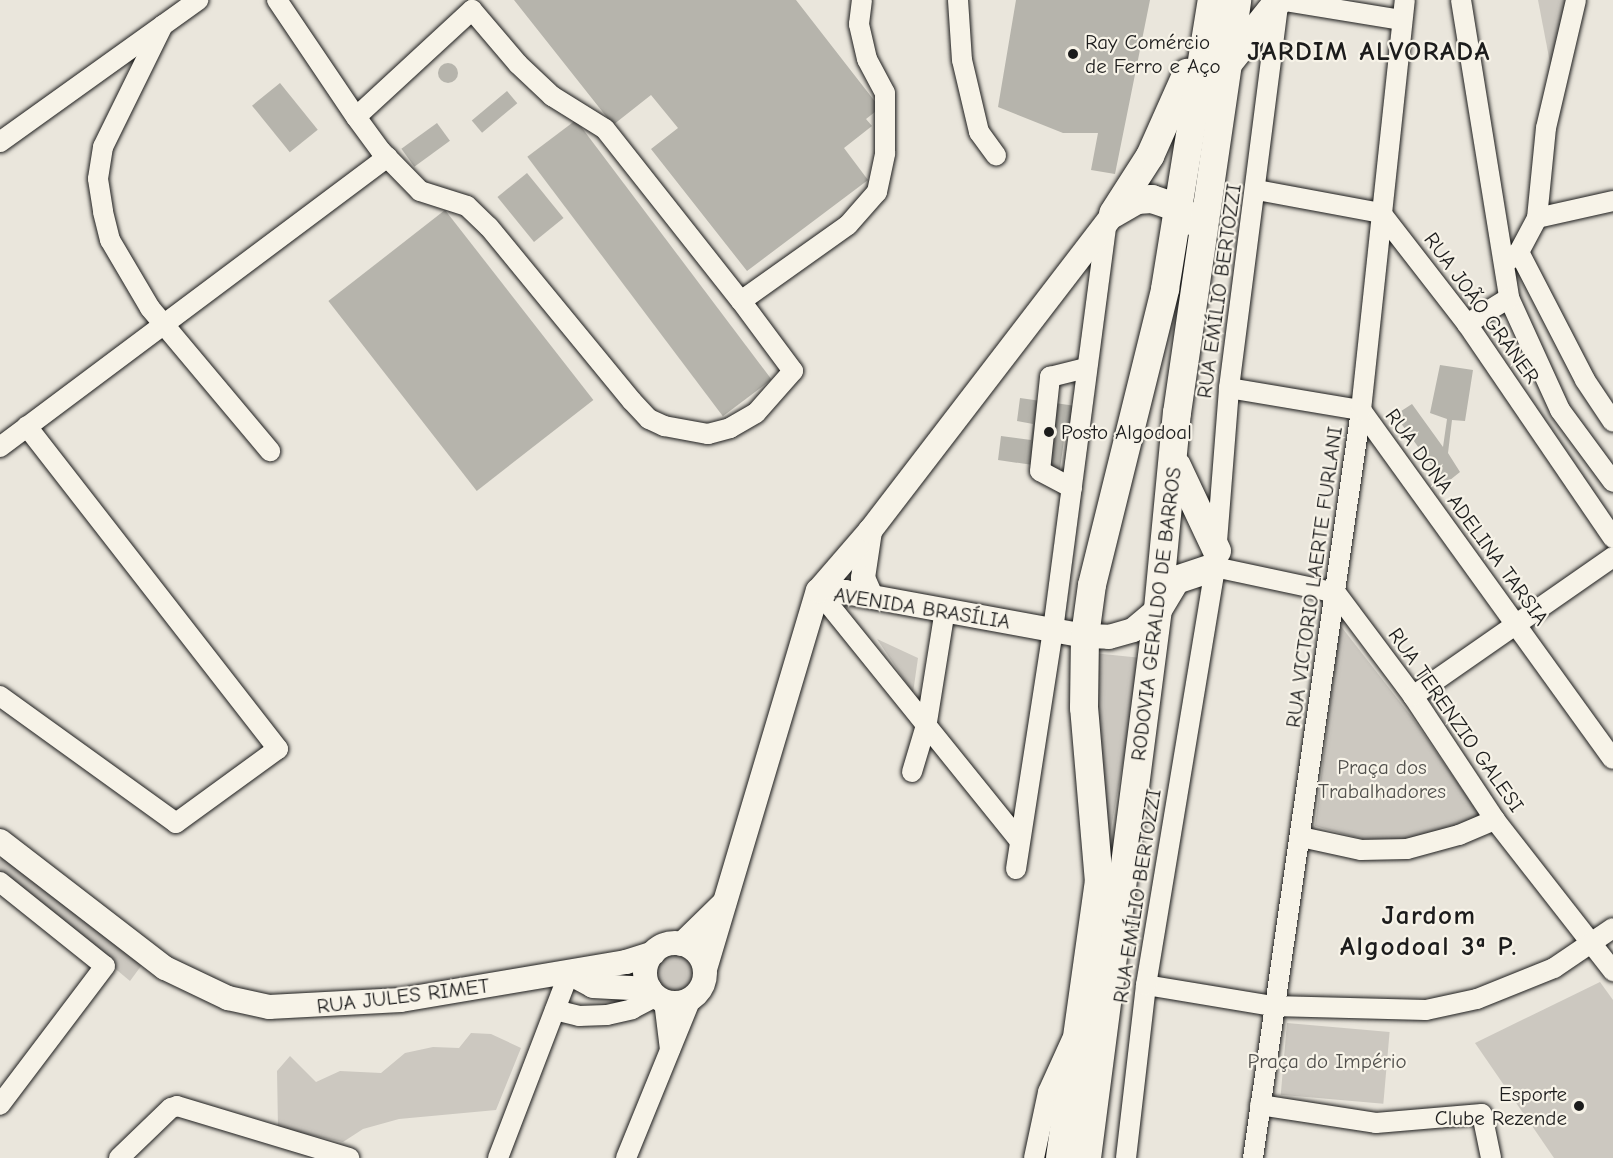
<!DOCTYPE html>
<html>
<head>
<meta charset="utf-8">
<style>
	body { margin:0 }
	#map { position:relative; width:1613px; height:1158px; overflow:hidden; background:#eae6dc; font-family:"Comic Neue",sans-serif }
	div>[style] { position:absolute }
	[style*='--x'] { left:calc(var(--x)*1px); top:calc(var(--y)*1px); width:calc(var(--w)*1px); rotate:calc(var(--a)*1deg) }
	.green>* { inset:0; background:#ccc8c0; transform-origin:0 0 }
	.round { border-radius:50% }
	.building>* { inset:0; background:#b6b4ac; transform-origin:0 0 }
	.roads { filter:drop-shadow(0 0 2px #1c1c1c) drop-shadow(0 0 2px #1c1c1c) }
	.minor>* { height:20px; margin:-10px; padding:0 10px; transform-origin:10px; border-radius:10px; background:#f7f3e8 }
	.major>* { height:24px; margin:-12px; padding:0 12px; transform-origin:12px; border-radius:12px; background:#f7f3e8 }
	.major>.ring { margin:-12px; padding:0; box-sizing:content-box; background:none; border:24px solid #f7f3e8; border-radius:50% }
	.highway>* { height:28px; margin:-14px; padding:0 14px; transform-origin:14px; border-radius:14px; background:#f7f3e8 }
	.dots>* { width:16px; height:16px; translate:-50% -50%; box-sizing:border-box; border:3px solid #f7f3e8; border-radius:50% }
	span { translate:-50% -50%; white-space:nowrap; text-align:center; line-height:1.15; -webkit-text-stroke:4.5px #f7f3e8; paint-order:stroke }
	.poi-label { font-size:21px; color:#1c1c1c }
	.left { translate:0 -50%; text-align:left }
	.right { translate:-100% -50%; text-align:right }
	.street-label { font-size:21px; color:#1c1c1c }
	.park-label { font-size:21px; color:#51504d }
	.district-label { font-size:27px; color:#1c1c1c; font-weight:700; letter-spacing:1.5px }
</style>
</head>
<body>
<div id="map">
	<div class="green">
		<div style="clip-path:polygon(1538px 0,1568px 0,1551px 68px)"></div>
		<div style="clip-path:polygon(1340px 625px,1414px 720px,1481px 817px,1429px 836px,1399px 839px,1362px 839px,1315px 826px)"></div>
		<div style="clip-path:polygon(877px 639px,918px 658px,913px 693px)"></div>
		<div style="clip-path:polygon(1093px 653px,1142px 658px,1106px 856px)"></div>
		<div style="clip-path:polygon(6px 852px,144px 962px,130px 981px,0 873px,0 860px)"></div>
		<div class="round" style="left:657px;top:955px;width:36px;height:36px"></div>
		<div style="clip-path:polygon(1600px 982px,1613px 1000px,1613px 1158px,1554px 1158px,1475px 1043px)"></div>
		<div style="left:1287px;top:1023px;width:103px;height:72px;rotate:5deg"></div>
		<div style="clip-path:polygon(471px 1033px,491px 1034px,521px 1048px,496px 1110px,399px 1119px,363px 1129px,343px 1142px,278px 1128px,277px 1071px,290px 1056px,316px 1082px,340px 1071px,381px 1073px,405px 1053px,433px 1047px,459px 1048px)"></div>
	</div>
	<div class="building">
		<div style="clip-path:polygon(514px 0,796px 0,880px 108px,866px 119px,872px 126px,844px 148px,868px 180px,747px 271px,651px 149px,678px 128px,651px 95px,613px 125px)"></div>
		<div style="clip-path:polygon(1016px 0,1150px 0,1115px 174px,1091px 170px,1098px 133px,1063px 133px,998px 107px)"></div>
		<div class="round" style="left:438px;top:63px;width:20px;height:20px"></div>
		<div style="left:280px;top:83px;width:60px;height:36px;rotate:51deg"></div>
		<div style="left:507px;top:91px;width:16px;height:46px;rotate:50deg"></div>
		<div style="left:576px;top:120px;width:325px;height:61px;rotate:53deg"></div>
		<div style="left:437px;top:123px;width:22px;height:44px;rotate:54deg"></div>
		<div style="left:527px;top:173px;width:58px;height:38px;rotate:51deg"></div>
		<div style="left:445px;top:210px;width:241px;height:148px;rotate:52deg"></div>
		<div style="clip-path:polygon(1440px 365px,1473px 370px,1465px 421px,1452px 420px,1448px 453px,1460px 472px,1445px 484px,1395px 415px,1412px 404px,1443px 447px,1447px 419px,1430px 413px)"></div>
		<div style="clip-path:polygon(1020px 398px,1090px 408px,1087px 429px,1066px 426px,1060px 469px,998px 460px,1001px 436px,1031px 440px,1033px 424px,1017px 421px)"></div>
	</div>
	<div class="roads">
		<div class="minor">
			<div style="--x:277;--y:0;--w:141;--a:56"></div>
			<div style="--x:356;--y:117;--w:158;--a:-42.7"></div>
			<div style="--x:472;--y:10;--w:71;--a:49.6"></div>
			<div style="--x:518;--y:64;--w:47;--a:43.3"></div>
			<div style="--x:552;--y:96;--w:62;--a:31.9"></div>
			<div style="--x:605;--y:129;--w:219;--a:51.7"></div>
			<div style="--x:741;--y:301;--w:131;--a:-35.4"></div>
			<div style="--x:848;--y:225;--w:44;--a:-48.7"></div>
			<div style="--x:877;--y:192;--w:40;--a:-78"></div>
			<div style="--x:885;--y:153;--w:60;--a:-90"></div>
			<div style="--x:885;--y:93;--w:38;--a:-118"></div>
			<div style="--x:867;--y:59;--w:36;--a:-103"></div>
			<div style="--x:859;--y:24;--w:24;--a:-83"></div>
			<div style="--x:958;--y:0;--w:60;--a:86.2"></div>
			<div style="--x:962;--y:60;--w:74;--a:76.7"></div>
			<div style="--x:979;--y:132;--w:29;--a:54"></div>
			<div style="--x:1279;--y:0;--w:124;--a:9.3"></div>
			<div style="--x:1461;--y:0;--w:302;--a:80.8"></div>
			<div style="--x:1509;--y:298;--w:123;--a:65.5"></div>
			<div style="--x:1560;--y:410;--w:89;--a:53.6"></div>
			<div style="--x:163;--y:25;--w:136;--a:116.2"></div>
			<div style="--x:103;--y:147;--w:32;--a:99"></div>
			<div style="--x:98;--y:179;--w:33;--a:81"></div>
			<div style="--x:103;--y:212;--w:29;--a:76"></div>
			<div style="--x:110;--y:240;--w:79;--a:59.5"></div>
			<div style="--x:150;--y:308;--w:187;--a:50"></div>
			<div style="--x:356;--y:117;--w:42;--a:53.7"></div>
			<div style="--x:381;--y:151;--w:56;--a:45.7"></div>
			<div style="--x:420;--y:191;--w:49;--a:17.7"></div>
			<div style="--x:467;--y:206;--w:30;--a:44"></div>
			<div style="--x:489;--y:227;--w:225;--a:50.6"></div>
			<div style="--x:632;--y:401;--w:25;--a:47"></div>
			<div style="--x:649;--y:419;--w:17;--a:25"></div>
			<div style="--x:664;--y:426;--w:45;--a:10.3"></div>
			<div style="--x:708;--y:434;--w:23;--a:-15"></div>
			<div style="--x:730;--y:428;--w:30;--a:-30"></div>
			<div style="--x:756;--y:413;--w:56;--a:-48.6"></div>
			<div style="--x:793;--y:371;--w:87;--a:-126.6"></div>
			<div style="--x:0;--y:142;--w:244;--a:-35.6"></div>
			<div style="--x:1257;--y:190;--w:126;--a:10.5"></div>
			<div style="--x:1381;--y:213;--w:140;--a:52.2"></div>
			<div style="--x:1467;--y:324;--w:259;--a:55.7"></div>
			<div style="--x:1537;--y:218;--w:78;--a:-12.6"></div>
			<div style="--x:1519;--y:252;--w:38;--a:-62"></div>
			<div style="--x:1537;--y:218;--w:90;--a:-84.3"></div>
			<div style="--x:1546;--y:128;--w:131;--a:-76.8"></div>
			<div style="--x:1509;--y:260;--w:13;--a:-39"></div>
			<div style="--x:1519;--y:252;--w:144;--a:62.7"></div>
			<div style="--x:1585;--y:380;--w:50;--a:56.3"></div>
			<div style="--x:1467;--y:324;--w:49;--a:-31.8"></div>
			<div style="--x:1229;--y:388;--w:134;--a:9.5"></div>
			<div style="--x:1361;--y:410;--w:430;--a:54.2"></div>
			<div style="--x:0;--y:447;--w:484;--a:-36.8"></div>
			<div style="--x:1072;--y:488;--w:36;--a:-152"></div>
			<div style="--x:1040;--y:471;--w:95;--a:-83.9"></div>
			<div style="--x:1050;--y:377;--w:38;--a:-14"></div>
			<div style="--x:1215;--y:567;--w:124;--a:12.1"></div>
			<div style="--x:1336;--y:593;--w:129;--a:53.2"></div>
			<div style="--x:1413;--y:696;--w:149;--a:56.5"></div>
			<div style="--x:1495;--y:820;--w:192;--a:52"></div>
			<div style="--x:818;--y:591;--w:321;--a:51.1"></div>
			<div style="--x:0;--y:696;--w:217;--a:35.8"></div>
			<div style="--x:176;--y:823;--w:126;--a:-36"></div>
			<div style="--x:278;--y:749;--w:409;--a:-127.9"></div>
			<div style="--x:1413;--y:696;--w:244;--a:-34.8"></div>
			<div style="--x:912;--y:772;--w:52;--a:-73.3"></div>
			<div style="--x:927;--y:722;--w:113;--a:-80.9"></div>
			<div style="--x:1301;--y:837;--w:61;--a:12.2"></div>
			<div style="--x:1361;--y:850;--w:46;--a:-1.2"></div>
			<div style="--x:1407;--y:849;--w:54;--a:-15.1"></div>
			<div style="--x:1459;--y:835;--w:39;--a:-23"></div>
			<div style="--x:1016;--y:869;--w:242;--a:-81.2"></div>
			<div style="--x:1053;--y:630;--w:412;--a:-82.5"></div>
			<div style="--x:0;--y:882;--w:134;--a:38.7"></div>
			<div style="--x:105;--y:966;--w:174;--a:127.1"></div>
			<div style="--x:1146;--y:985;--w:129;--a:9.4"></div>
			<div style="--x:1273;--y:1006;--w:153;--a:1.5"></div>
			<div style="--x:1426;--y:1010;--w:52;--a:-12.2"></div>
			<div style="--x:1477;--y:999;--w:83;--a:-21.9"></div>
			<div style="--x:1554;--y:968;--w:71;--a:-34.1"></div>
			<div style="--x:664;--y:1001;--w:49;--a:83"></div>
			<div style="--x:555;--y:1010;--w:25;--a:14"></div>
			<div style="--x:579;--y:1016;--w:28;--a:-2"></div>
			<div style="--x:607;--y:1015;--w:26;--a:-13"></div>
			<div style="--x:632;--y:1009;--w:27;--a:-28"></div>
			<div style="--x:1260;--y:1105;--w:117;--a:8.8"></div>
			<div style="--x:1376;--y:1123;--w:106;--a:-4.9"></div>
			<div style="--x:1482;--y:1114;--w:45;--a:78.4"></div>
			<div style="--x:119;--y:1158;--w:72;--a:-43.9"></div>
			<div style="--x:171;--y:1108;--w:6;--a:-18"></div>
			<div style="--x:177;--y:1106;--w:180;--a:16.8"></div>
			<div style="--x:498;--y:1158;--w:198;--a:-69"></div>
			<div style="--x:626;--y:1158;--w:172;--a:-67.8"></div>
			<div style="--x:1034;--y:1158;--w:67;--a:-78"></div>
			<div style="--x:1048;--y:1092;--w:58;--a:-65.6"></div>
			<div style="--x:1126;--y:1158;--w:174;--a:-83.4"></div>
			<div style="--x:1146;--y:985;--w:424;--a:-80.6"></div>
			<div style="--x:1215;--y:567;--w:180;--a:-85.5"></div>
			<div style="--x:1229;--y:388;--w:391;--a:-82.7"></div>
			<div style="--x:1253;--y:1158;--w:756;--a:-81.78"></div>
			<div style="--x:1361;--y:410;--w:412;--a:-83.9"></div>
		</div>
		<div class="major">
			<div style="--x:870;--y:531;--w:48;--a:98.5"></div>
			<div style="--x:863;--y:578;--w:20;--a:66"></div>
			<div style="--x:818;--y:591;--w:27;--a:2"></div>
			<div style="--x:845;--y:592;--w:244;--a:10.4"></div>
			<div style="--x:1085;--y:636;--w:24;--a:2"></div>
			<div style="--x:1109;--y:637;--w:25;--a:-16"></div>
			<div style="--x:1133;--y:630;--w:33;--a:-40"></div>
			<div style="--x:0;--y:841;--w:208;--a:37.6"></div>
			<div style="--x:165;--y:968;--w:70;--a:25.5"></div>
			<div style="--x:228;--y:998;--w:42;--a:12.4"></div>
			<div style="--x:269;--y:1007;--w:132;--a:-3"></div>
			<div style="--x:401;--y:1000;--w:228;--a:-9.6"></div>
			<div style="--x:626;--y:962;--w:29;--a:-18"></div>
			<div class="ring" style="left:645px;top:943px;width:36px;height:36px"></div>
			<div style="--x:682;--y:944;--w:59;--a:-44.3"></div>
			<div style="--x:705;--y:969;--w:395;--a:-73.4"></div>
			<div style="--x:818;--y:591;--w:79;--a:-49.1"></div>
			<div style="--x:870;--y:531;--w:399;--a:-52.5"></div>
			<div style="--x:569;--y:973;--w:27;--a:28"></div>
			<div style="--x:593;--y:986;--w:57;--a:3"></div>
		</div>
		<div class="highway">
			<div style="--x:1227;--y:65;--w:83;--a:-51.3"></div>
			<div style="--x:1114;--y:212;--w:67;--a:-57.3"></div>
			<div style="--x:1150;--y:156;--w:91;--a:-66"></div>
			<div style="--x:1113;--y:214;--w:28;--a:-30"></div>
			<div style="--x:1137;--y:200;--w:15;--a:-4"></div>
			<div style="--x:1152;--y:199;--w:31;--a:19"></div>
			<div style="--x:1181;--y:209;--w:14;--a:56"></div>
			<div style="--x:1177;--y:466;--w:94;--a:64.8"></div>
			<div style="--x:1159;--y:608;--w:33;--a:-59"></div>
			<div style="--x:1176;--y:580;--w:41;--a:-18.4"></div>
			<div style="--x:1060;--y:1158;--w:279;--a:-82"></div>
			<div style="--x:1099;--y:882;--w:175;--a:-94.9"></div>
			<div style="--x:1084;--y:708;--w:72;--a:-89.2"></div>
			<div style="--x:1085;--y:636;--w:51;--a:-82.2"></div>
			<div style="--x:1092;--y:585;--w:305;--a:-76.1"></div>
			<div style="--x:1165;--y:289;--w:293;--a:-80.8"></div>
			<div style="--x:1087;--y:1158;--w:554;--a:-82.63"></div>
			<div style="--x:1158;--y:609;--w:197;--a:-84.5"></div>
			<div style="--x:1177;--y:413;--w:417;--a:-81.7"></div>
		</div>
	</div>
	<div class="dots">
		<div style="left:1073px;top:54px;background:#1c1c1c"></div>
		<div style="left:1049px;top:432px;background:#1c1c1c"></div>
		<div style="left:1579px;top:1106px;background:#1c1c1c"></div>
	</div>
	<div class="poi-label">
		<span class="left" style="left:1085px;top:54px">Ray Comércio<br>de Ferro e Aço</span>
		<span class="left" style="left:1061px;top:432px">Posto Algodoal</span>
		<span class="right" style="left:1567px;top:1106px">Esporte<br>Clube Rezende</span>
	</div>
	<div class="street-label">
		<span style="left:1219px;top:291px;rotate:-82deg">RUA EMÍLIO BERTOZZI</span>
		<span style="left:1482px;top:308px;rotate:54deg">RUA JOÃO GRANER</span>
		<span style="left:1467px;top:517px;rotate:54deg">RUA DONA ADELINA TARSIA</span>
		<span style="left:1314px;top:577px;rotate:-82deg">RUA VICTORIO LAERTE FURLANI</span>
		<span style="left:922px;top:608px;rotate:9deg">AVENIDA BRASÍLIA</span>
		<span style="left:1156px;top:614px;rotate:-83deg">RODOVIA GERALDO DE BARROS</span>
		<span style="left:1456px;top:720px;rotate:55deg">RUA TERENZIO GALESI</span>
		<span style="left:1137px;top:896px;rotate:-81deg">RUA EMÍLIO BERTOZZI</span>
		<span style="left:403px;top:996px;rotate:-7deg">RUA JULES RIMET</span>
	</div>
	<div class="park-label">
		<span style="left:1382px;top:779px">Praça dos<br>Trabalhadores</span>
		<span style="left:1327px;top:1061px">Praça do Império</span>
	</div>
	<div class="district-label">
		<span style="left:1369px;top:52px">JARDIM ALVORADA</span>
		<span style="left:1429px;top:931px">Jardom<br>Algodoal 3ª P.</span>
	</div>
</div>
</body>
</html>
